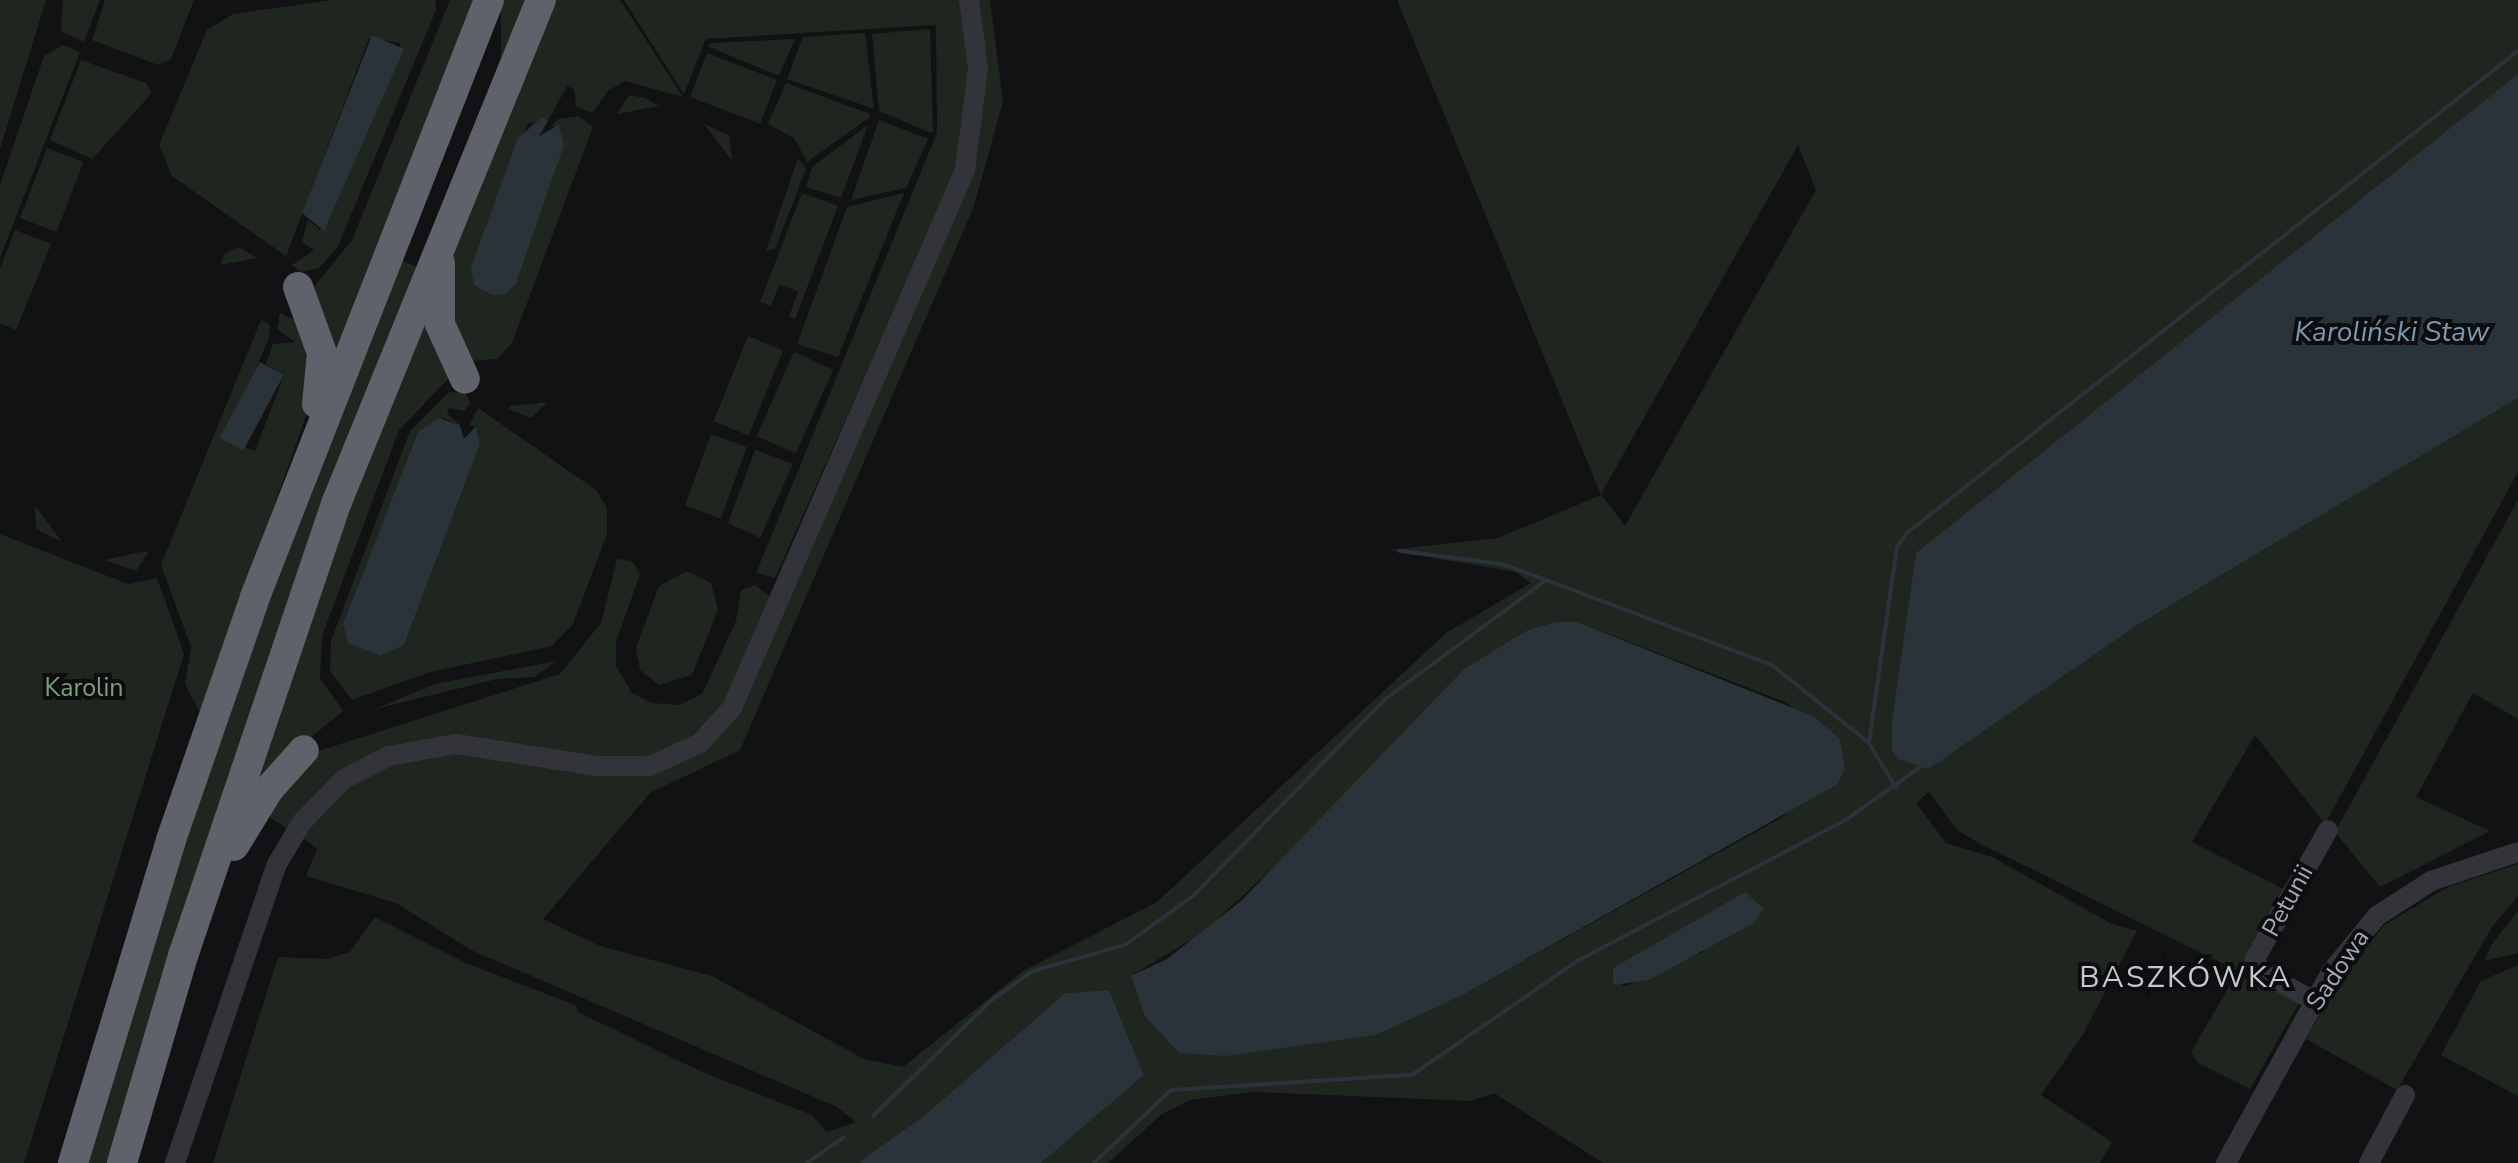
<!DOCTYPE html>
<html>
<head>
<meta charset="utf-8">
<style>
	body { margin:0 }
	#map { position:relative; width:2518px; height:1163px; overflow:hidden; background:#121214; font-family:"Nunito Sans",sans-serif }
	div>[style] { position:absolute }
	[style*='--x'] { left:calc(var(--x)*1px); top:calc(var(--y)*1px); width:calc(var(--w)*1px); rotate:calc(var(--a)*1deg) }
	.green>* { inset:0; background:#1e261f; transform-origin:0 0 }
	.water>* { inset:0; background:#2a3339; transform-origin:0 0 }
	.stream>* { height:4px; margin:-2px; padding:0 2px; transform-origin:2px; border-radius:2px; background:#2a3339 }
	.minor>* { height:20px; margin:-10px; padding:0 10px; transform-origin:10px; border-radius:10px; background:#333439 }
	.highway>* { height:30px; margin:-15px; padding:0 15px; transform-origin:15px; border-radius:15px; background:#5f626a }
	span { translate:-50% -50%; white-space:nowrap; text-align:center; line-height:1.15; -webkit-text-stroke:8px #0d0d0f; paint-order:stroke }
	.park-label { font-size:25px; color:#79a07b }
	.street-label { font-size:25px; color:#a3a9b4 }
	.water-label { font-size:28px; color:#7997b1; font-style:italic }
	.quarter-label { font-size:30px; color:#c4c8d0; letter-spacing:2.5px }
</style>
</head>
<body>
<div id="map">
	<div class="green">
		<div style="clip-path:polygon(0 0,46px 0,0 149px)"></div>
		<div style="clip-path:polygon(63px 0,100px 0,84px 42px,61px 31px)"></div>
		<div style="clip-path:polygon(105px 0,194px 0,171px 59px,158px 65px,92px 40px)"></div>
		<div style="clip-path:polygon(333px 0,435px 0,436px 10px,338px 246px,319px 268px,301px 272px,292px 265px,314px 250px,302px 242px,308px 220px,320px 230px,401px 43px,369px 38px,286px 256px,172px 176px,159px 145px,207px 30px,233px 14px)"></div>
		<div style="clip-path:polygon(450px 0,477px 0,331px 364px,314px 287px,352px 240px)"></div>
		<div style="left:501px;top:0;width:26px;height:86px"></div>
		<div style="clip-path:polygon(553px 0,620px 0,683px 97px,625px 81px,608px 91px,592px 113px,576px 106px,574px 89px,567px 86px,548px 121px,528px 123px,492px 209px,562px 137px,552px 125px,558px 119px,578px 116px,593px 127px,512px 343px,497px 359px,472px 361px,464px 357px,445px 294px,457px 236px)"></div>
		<div style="clip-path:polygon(624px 0,963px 0,971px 64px,958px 166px,775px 578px,756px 573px,937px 133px,936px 25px,706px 39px,684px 94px)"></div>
		<div style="clip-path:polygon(evenodd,976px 0,990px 0,1003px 101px,974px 206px,740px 750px,650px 793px,543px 919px,600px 946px,712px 976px,864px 1059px,903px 1067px,1023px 971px,1157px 902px,1446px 633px,1531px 583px,1515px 572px,1388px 550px,1498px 538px,1601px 495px,1397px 0,2518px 0,2518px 74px,1916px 554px,1892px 750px,1929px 769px,2136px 626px,2518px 398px,2518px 472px,2325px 824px,2255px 735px,2192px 842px,2287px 891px,2240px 972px,1979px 843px,1957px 830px,1929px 792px,1916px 803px,1946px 843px,1992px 857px,2112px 924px,2137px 931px,2082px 1036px,2041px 1095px,2112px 1142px,2100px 1163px,1603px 1163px,1494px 1093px,1471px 1101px,1255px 1092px,1190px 1100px,1162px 1114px,1108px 1163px,1041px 1163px,1144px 1075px,1109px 990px,1065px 993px,926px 1114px,858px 1163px,213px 1163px,278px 957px,328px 959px,350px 952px,375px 917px,466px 963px,575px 1005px,578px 1012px,702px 1072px,812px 1115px,827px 1132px,856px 1122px,837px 1107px,471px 950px,396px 903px,306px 876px,317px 849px,300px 836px,345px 789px,379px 768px,447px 752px,607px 775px,712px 743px,955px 214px,976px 0,1798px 145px,1816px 190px,1625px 526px,1601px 494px,1798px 145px,976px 0,1555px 622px,1577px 622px,1785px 702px,1840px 739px,1845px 768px,1781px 818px,1461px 996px,1376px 1035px,1131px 976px,1205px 931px,1528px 630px,1555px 622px,976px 0,1705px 951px,1624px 987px,1612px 969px,1626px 962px,1705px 951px)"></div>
		<div style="clip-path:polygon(930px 29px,933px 131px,931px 133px,879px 111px,872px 34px)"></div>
		<div style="clip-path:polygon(865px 33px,874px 109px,787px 79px,803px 37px)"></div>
		<div style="clip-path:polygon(795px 39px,779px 76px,707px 46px,711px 43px)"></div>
		<div style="clip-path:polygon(63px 45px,80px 52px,0 258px,0 185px,44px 56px)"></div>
		<div style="left:707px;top:53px;width:75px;height:47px;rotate:21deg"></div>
		<div style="clip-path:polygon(81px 60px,146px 83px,152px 93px,92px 159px,50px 140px)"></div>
		<div style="clip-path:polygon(786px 83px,870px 114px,870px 117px,807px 162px,794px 138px,768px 124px)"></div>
		<div style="clip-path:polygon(629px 95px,645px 98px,659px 106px,617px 114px)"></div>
		<div style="clip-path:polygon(879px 120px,928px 139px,906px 188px,851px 200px)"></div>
		<div style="clip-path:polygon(704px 124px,729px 135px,732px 158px,730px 158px)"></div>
		<div style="clip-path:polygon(868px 125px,841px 198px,806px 187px,812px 167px)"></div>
		<div style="left:47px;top:148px;width:39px;height:75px;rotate:21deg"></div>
		<div style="clip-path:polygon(798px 158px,806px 169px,775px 249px,766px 251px)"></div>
		<div style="clip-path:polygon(802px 193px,838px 206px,795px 319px,789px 317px,798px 291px,779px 285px,771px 306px,760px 302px)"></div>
		<div style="clip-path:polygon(904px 193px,838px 357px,797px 344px,847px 207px)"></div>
		<div style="clip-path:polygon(15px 230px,51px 244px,16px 330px,0 323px,0 269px)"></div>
		<div style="clip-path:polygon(238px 247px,258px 258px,220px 265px,225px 253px)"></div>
		<div style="clip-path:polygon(395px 258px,417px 267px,109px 1163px,84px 1163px,244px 663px)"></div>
		<div style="clip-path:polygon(426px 302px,449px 378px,399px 430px,322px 636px,320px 678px,343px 711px,288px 756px,244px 813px,305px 628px)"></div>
		<div style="clip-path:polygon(280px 313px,307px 327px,308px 410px,201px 714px,185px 684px,191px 647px,161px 565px,261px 320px,270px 325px,269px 337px,227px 441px,255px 451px,284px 375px,266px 364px,273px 344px,295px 342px,277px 329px)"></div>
		<div style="left:748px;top:336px;width:38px;height:92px;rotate:22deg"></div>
		<div style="left:794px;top:352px;width:43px;height:92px;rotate:24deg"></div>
		<div style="clip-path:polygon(449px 392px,465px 393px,471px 403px,464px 411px,449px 408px,447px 414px,460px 425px,443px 418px,418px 432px,343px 624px,348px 643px,380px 656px,404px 645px,480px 444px,476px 426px,469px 426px,478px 408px,596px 490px,607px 508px,607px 534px,573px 624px,552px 646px,430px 672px,352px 700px,330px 671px,331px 641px,410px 431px)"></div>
		<div style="clip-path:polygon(548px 402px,531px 418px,508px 409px,510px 406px)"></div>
		<div style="left:711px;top:434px;width:38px;height:76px;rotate:20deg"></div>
		<div style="clip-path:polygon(755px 450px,793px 464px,760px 538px,728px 523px)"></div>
		<div style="clip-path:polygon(2518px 500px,2518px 719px,2473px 693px,2416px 797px,2490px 831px,2380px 887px,2335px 832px)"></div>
		<div style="clip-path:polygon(35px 506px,60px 539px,60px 541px,36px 529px)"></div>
		<div style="clip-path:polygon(0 534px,128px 584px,157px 578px,184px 654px,24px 1163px,0 1163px)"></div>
		<div style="clip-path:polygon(148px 553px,136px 571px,104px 560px,146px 551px)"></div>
		<div style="clip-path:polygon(617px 559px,632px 561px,640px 574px,616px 642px,616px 666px,632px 693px,651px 703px,679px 705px,702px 694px,736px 621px,741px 590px,755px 585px,770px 596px,727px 702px,703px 731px,646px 759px,396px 746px,288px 829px,260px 811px,315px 752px,560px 674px,601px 623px)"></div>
		<div style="clip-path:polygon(687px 571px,711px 583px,718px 610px,692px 675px,659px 685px,640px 670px,636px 648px,659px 586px)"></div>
		<div style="clip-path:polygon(557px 661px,534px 677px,497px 679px,375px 709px,435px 684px)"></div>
		<div style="clip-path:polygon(2518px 864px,2518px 896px,2492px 927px,2397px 1090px,2306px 1039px,2337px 984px,2384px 925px,2448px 887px)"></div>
		<div style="clip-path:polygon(2518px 911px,2518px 953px,2484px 961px,2492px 944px)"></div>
		<div style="clip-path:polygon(2518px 965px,2518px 1096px,2441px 1055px,2481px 981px)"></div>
		<div style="clip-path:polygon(2234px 978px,2265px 979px,2300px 1001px,2250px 1089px,2198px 1063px,2191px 1052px)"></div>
	</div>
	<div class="water">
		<div style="clip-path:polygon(372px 35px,404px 49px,324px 231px,302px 213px)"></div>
		<div style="clip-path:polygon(2518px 74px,2518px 398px,2136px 626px,1929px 769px,1898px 759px,1892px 750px,1892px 721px,1916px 553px)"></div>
		<div style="clip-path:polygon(542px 117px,548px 121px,539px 136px,559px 125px,564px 145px,516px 283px,506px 294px,492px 295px,474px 285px,471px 267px,518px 138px)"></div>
		<div style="left:260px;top:362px;width:27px;height:86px;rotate:28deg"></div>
		<div style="clip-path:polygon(438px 418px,460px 425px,464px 439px,476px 426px,480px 444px,404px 645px,380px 656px,348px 643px,343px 624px,418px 432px)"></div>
		<div style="clip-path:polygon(1555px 622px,1577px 622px,1813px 716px,1840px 739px,1845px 768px,1838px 784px,1461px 996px,1376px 1035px,1226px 1056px,1179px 1053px,1145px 1016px,1131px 976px,1167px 959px,1241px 901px,1464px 669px,1528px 630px)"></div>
		<div style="clip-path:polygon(1745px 892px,1764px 909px,1754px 923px,1649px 980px,1613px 985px,1613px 968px)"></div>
		<div style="clip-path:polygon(1109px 990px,1144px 1075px,1041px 1163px,858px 1163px,926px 1114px,1065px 993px)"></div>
	</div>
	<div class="stream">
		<div style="--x:1400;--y:551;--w:103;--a:7.3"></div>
		<div style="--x:1502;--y:564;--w:47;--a:20"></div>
		<div style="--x:1869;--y:743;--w:198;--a:-81.9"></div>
		<div style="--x:1897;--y:547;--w:17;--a:-54"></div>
		<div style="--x:1907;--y:533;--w:778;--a:-38.27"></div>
		<div style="--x:873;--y:1116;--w:168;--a:-44.3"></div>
		<div style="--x:993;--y:999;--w:49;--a:-35"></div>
		<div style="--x:1033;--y:971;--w:96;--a:-15.8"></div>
		<div style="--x:1125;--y:945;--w:84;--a:-35.8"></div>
		<div style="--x:1193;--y:896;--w:274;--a:-45.7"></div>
		<div style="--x:1384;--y:700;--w:202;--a:-36.5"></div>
		<div style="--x:1546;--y:580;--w:241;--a:20.6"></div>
		<div style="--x:1772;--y:665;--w:124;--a:38.8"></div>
		<div style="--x:1869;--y:743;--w:52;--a:59"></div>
		<div style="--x:807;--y:1163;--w:44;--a:-34.8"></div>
		<div style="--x:1094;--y:1163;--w:106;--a:-43.5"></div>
		<div style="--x:1171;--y:1090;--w:241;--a:-3.6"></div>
		<div style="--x:1412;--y:1075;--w:201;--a:-34.6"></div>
		<div style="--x:1577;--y:961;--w:305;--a:-27.7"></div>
		<div style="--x:1847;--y:819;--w:95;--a:-35.2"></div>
	</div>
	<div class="minor">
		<div style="--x:2314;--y:1001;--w:60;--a:-151.3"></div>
		<div style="--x:2261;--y:972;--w:14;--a:-115"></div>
		<div style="--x:2255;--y:959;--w:148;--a:-60.5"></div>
		<div style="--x:175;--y:1163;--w:316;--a:-71.2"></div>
		<div style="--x:277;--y:864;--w:49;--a:-59.2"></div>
		<div style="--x:302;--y:822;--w:60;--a:-45.7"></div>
		<div style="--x:344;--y:779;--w:51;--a:-27.1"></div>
		<div style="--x:389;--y:756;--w:68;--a:-10.2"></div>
		<div style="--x:456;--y:744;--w:142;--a:8.9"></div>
		<div style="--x:596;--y:766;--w:54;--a:0"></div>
		<div style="--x:650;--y:766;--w:55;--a:-24.7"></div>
		<div style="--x:700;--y:743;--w:47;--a:-47.6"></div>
		<div style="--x:732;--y:708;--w:586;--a:-66.58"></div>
		<div style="--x:965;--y:170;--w:103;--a:-82.7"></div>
		<div style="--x:978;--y:68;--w:69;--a:-97.5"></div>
		<div style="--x:2226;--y:1163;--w:218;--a:-61.2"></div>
		<div style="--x:2331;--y:972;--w:72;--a:-50.6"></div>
		<div style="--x:2377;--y:916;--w:64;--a:-32.9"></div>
		<div style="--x:2431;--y:881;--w:92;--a:-18.4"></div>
		<div style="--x:2369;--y:1163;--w:77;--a:-62.1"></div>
	</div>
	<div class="highway">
		<div style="--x:440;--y:263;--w:61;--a:90"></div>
		<div style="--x:440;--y:324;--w:60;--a:65.6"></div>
		<div style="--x:298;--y:287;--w:70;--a:70"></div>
		<div style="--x:322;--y:353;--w:51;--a:95.6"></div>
		<div style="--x:234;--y:846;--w:67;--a:-58.4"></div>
		<div style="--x:269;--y:789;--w:52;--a:-48.1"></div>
		<div style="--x:73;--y:1163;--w:338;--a:-73.1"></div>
		<div style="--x:171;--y:840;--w:257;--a:-70.9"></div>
		<div style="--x:255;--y:597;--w:641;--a:-68.6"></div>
		<div style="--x:122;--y:1163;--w:219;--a:-73.6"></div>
		<div style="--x:184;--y:953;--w:474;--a:-71.3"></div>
		<div style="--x:336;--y:504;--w:544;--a:-67.87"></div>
	</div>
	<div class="park-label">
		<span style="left:84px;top:688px">Karolin</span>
	</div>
	<div class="street-label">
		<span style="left:2288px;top:901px;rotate:-61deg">Petunii</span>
		<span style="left:2338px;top:970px;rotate:-56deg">Sadowa</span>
	</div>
	<div class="water-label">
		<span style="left:2392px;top:332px">Karoliński Staw</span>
	</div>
	<div class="quarter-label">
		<span style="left:2186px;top:978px">BASZKÓWKA</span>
	</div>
</div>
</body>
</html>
